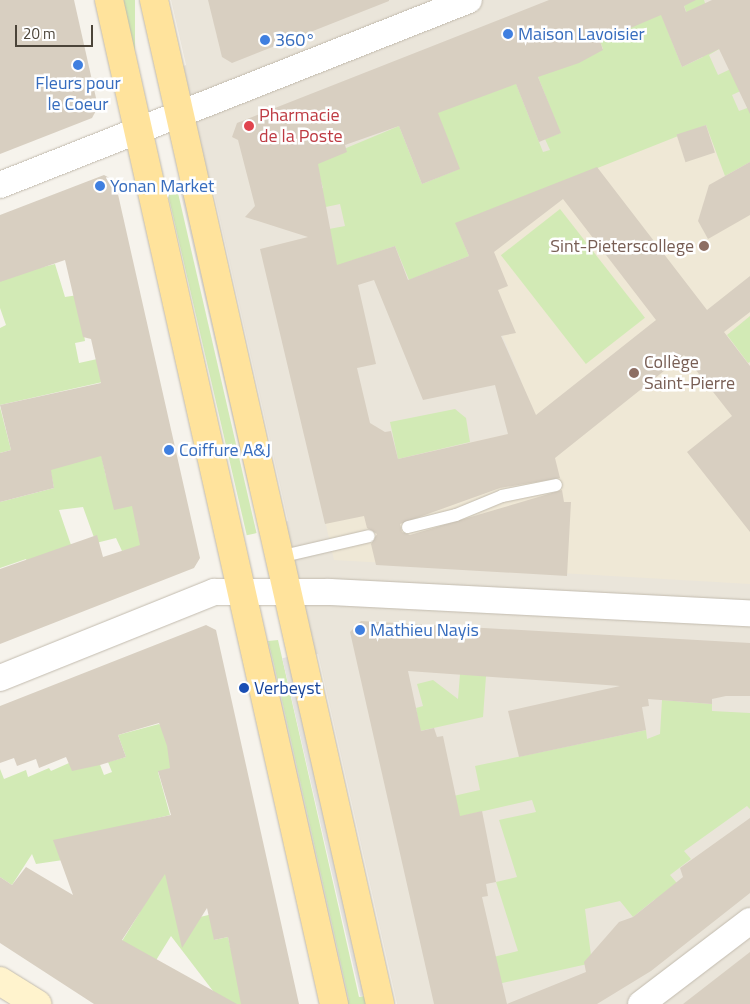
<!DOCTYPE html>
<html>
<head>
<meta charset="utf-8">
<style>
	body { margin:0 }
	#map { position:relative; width:750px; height:1004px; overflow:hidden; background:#f6f3ec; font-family:"Titillium Web",sans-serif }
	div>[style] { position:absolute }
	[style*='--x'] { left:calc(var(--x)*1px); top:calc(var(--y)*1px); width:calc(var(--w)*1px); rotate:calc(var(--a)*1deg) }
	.residential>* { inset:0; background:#eae5da }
	.education>* { inset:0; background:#efe8d6 }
	.green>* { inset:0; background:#d2eab5; transform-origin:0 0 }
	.parking>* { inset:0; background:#e5e3e0; transform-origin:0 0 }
	.building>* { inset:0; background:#d8cfc1; transform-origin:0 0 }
	.roads { filter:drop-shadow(0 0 1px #c2bbae) drop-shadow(0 0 1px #c2bbae) }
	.lane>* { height:12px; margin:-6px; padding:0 6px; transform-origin:6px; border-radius:6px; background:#fff }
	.street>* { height:26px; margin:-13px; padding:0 13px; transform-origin:13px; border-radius:13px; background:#fff }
	.secondary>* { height:28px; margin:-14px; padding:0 14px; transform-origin:14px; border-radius:14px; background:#fff3cd }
	.primary>* { height:28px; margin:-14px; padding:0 14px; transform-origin:14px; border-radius:14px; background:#ffe39c }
	.dots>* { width:14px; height:14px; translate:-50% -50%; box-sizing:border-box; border:2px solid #fff; border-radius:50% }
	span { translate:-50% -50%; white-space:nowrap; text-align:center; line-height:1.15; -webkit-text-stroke:5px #fff; paint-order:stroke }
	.shop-label { font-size:18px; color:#366cbe }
	.left { translate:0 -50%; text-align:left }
	.health-label { font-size:18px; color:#be3a42 }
	.education-label { font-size:18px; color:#785e54 }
	.right { translate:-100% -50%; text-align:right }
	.transit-label { font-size:18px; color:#164399 }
	.scale { position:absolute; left:15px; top:25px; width:78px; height:22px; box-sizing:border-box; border:2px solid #4b4439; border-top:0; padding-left:6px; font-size:15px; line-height:18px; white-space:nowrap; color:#4b4439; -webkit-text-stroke:4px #fff; paint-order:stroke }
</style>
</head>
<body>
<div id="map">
	<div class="residential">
		<div style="clip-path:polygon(171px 0,750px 0,750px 1004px,397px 1004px,318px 654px,310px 656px,281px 523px,288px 521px,211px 180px,204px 181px,179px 68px,186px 65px)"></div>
	</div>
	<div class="education">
		<div style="clip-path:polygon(706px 125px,725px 176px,750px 162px,750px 316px,727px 335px,750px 365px,750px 584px,334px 560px,315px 477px,531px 429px,521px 380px,455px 223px)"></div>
	</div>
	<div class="green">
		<div style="left:124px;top:0;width:11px;height:79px"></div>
		<div style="clip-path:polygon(682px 0,704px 0,719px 49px,709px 55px,718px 75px,737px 66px,747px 88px,732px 95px,739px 111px,750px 107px,750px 162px,725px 176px,706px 125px,456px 224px,469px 256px,409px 280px,395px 246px,348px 262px,328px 278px,329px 229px,345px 226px,340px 204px,321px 208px,317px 190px,323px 188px,315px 161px,399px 126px,422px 184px,459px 169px,435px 107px,513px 76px,543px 152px,550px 150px,545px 139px,560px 133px,535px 69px,603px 49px,600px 41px,621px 33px,659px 8px,682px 67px,703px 57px)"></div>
		<div style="left:178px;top:193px;width:349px;height:10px;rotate:77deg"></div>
		<div style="left:560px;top:209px;width:138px;height:75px;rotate:52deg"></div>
		<div style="clip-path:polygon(55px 264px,65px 297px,78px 295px,85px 341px,75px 343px,79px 363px,102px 358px,107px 381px,0 405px,0 328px,6px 325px,0 308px,0 278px)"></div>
		<div style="clip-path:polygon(750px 316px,750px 362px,748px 363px,727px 335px)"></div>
		<div style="clip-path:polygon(0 407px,11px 450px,0 453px)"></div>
		<div style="clip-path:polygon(455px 409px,466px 418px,470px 442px,398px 459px,390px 422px)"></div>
		<div style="clip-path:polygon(101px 454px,106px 476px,115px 474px,133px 493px,138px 534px,146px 547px,122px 551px,116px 538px,96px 543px,83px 507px,59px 510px,71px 545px,30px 570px,26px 559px,0 568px,0 502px,54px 488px,50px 468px)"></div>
		<div style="clip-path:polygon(278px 640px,359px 997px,370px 995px,372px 1004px,339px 1004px,348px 1000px,268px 641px)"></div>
		<div style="clip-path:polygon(460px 674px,486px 676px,483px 717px,420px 731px,416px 708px,423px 706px,417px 684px,433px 680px,458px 699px)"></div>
		<div style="clip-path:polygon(662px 700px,712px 704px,712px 711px,750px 713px,750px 809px,747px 806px,684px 851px,691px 859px,670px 875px,681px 888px,654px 900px,633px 917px,620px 901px,585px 909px,592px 963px,498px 984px,493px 957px,518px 951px,496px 882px,517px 877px,499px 820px,536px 812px,532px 800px,445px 820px,440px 799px,480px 790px,475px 766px,646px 730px,647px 739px,660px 734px)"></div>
		<div style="clip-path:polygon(159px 724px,197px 760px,158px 772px,170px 815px,124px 826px,83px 857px,36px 864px,32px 854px,12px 885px,0 877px,0 769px,4px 779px,26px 770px,28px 777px,49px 768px,51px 771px,69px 763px,88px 734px,104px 775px,112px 772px,108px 762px,126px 757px,118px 735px)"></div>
		<div style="clip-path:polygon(123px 857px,179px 871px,187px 920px,217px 913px,214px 940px,228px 937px,244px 1004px,223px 1004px,171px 936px,142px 983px,119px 946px,140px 912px)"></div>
	</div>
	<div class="parking">
		<div style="left:186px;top:185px;width:310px;height:7px;rotate:77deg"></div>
		<div style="clip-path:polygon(268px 641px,274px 664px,349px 1000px,341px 1002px,260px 643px)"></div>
		<div style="left:292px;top:656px;width:347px;height:10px;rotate:77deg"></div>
	</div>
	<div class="building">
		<div style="clip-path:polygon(0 0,74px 0,98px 107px,92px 118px,0 154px)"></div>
		<div style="clip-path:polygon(208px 0,389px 0,389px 1px,232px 63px,222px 57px)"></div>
		<div style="clip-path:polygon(evenodd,549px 0,696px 0,684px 6px,686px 12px,712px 0,750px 0,750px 114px,719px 49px,682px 67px,661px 15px,600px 41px,603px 50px,579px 63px,538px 77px,561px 133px,539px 142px,516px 84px,438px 113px,460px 169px,422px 184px,399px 126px,345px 145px,347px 152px,318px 164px,337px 265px,395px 246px,408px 280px,469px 256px,455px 223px,597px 167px,707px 310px,750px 276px,750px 312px,724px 332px,750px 366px,750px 532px,687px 452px,732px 416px,684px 355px,555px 458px,560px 478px,500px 488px,400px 524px,402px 532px,410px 535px,562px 490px,564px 502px,571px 502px,567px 576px,376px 565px,371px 544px,377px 534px,367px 528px,364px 516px,325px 524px,260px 249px,308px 237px,245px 217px,255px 206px,238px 140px,232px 137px,237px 123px,549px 0,563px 199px,656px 320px,536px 415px,501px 336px,516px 333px,498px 290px,508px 286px,494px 252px,563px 199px,549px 0,374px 280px,423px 400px,495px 385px,508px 434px,398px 459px,391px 431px,385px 432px,370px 423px,357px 368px,376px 364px,358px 285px,374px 280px)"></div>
		<div style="left:706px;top:125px;width:29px;height:31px;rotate:72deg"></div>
		<div style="clip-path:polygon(750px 162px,750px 215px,708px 239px,698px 221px,709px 185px)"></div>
		<div style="clip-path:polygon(104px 175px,115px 181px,200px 558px,194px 568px,0 644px,0 569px,97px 535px,103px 557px,140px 545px,132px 506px,114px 510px,101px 456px,51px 470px,54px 488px,0 502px,0 453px,11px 450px,0 405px,101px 383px,91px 339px,83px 337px,65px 260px,0 282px,0 215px)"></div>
		<div style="clip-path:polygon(361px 621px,750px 643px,750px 696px,726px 696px,712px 699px,712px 704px,648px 699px,649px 706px,642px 707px,646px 730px,519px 757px,508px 711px,620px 686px,408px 671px,421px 731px,434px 728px,437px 737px,443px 736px,460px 816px,482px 811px,496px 882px,486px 884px,488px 896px,482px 897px,507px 1004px,586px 972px,584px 962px,619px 922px,633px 917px,683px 877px,680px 868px,750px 818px,750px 893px,651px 971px,597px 1004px,434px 1004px,350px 632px)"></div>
		<div style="clip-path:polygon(206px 625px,216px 630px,299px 1004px,241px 1004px,228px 937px,214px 940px,207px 908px,182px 948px,165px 874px,122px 940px,237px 1004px,94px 1004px,0 943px,0 877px,12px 885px,26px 867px,73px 895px,53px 840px,171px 815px,158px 771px,170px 768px,167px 746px,159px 723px,118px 735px,126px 757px,100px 765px,72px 771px,66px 757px,39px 768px,36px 759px,17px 766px,14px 758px,0 763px,0 706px)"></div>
		<div style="clip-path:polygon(750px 952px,750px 1004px,683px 1004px)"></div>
	</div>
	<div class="roads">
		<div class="lane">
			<div style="--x:408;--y:527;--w:49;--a:-14"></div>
			<div style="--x:456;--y:515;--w:50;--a:-22.4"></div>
			<div style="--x:502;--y:496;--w:55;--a:-11.5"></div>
			<div style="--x:279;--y:557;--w:92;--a:-13.1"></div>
		</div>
		<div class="street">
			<div style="--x:0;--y:185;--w:504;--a:-21.53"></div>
			<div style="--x:0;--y:678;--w:231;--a:-21.9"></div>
			<div style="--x:214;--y:592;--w:115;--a:0"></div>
			<div style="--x:329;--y:592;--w:422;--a:2.9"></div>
			<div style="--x:641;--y:1004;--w:137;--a:-37.3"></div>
		</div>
		<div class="secondary">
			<div style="--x:0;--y:981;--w:44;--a:31.9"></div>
		</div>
		<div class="primary">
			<div style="--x:109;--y:0;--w:1029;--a:77.37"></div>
			<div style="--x:154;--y:0;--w:1029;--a:77.31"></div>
		</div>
	</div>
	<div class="dots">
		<div style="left:508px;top:34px;background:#3f7fe0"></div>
		<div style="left:265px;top:40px;background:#3f7fe0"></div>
		<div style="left:78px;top:65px;background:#3f7fe0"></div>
		<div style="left:249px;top:126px;background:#e0444e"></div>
		<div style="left:100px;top:186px;background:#3f7fe0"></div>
		<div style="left:704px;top:246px;background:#8d6e63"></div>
		<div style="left:634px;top:373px;background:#8d6e63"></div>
		<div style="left:169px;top:450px;background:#3f7fe0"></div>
		<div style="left:360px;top:630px;background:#3f7fe0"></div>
		<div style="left:244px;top:688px;background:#1a4fb4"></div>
	</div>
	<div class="shop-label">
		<span class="left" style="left:518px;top:34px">Maison Lavoisier</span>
		<span class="left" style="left:275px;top:40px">360°</span>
		<span style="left:78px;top:94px">Fleurs pour<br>le Coeur</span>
		<span class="left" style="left:110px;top:186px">Yonan Market</span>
		<span class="left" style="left:179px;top:450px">Coiffure A&amp;J</span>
		<span class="left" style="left:370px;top:630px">Mathieu Nayis</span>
	</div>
	<div class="health-label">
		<span class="left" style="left:259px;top:126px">Pharmacie<br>de la Poste</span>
	</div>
	<div class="education-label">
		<span class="right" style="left:694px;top:246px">Sint-Pieterscollege</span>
		<span class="left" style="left:644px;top:373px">Collège<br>Saint-Pierre</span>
	</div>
	<div class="transit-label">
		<span class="left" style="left:254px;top:688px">Verbeyst</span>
	</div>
	<div class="scale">20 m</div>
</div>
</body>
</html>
